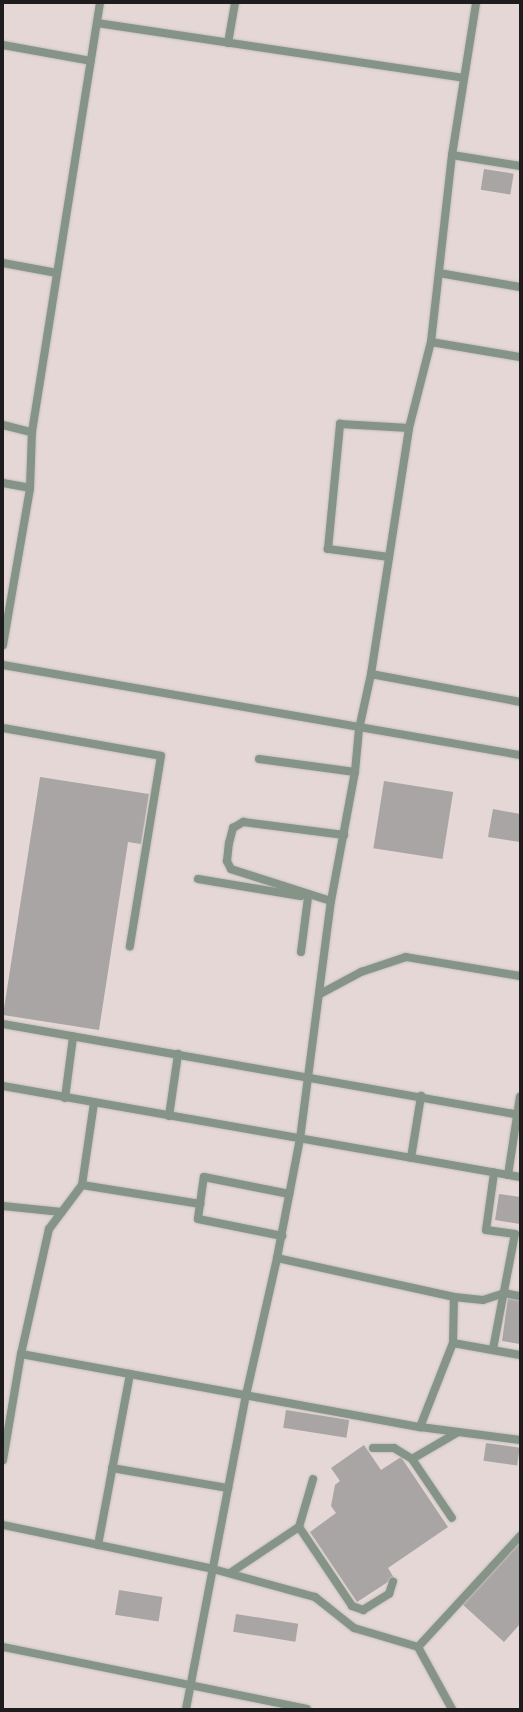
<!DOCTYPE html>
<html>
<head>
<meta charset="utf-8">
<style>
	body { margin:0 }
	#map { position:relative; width:523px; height:1712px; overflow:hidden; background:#e9e4e4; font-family:Roboto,sans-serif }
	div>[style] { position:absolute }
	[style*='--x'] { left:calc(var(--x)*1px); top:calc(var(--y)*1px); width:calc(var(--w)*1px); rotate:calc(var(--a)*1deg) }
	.built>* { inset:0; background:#e4d7d5; transform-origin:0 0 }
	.building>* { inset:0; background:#a9a5a4; transform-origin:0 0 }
	.roads { filter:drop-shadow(0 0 1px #c4c0c0) drop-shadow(0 0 1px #c4c0c0) }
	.service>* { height:8px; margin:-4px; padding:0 4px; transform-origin:4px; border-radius:4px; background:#859487 }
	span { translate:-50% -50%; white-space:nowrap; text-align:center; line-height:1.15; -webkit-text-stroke:3px #e9e4e4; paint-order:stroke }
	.frame { position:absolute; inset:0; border:4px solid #1e1c1c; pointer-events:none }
</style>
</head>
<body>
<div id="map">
	<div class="built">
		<div style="left:3px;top:3px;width:517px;height:1706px"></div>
	</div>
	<div class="building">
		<div style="left:484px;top:169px;width:30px;height:21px;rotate:9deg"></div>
		<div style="clip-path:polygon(40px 777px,149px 794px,141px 844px,128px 842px,99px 1030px,3px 1015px)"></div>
		<div style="left:384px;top:781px;width:70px;height:68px;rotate:9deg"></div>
		<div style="clip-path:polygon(493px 809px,520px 814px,520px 842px,488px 837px)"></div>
		<div style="clip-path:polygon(499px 1194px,520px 1197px,520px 1224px,495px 1220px)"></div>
		<div style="clip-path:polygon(508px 1297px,520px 1299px,520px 1344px,502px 1341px)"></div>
		<div style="left:286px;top:1410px;width:64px;height:18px;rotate:9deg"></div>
		<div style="left:486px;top:1443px;width:34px;height:18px;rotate:8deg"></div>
		<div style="clip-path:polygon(364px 1445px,381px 1470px,401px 1457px,448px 1527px,388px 1568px,394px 1578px,357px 1602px,310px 1532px,336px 1513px,331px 1506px,335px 1485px,340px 1481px,331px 1468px)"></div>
		<div style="clip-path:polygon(520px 1539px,520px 1624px,504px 1642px,462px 1604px)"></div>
		<div style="left:119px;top:1590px;width:44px;height:25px;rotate:9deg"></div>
		<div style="left:236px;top:1614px;width:63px;height:18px;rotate:9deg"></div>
	</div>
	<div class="roads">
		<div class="service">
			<div style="--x:97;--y:23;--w:371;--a:8.5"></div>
			<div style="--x:228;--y:43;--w:41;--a:-80.1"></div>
			<div style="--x:3;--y:45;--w:89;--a:10.3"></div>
			<div style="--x:452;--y:155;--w:69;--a:9.2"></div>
			<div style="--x:3;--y:263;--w:55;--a:10.5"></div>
			<div style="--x:439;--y:273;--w:82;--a:9.8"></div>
			<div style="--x:431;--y:342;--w:90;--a:9.6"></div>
			<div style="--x:3;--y:425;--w:30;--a:14"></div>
			<div style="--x:3;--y:483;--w:27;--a:10"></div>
			<div style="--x:389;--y:557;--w:62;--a:-172.5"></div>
			<div style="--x:328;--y:549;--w:126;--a:-84.5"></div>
			<div style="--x:340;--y:424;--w:69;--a:3.3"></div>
			<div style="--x:3;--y:645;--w:159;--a:-80.2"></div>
			<div style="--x:30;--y:488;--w:56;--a:-88"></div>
			<div style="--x:32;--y:432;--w:434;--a:-81"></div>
			<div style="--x:3;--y:665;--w:525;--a:9.88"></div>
			<div style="--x:371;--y:674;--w:152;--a:10.6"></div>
			<div style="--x:3;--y:728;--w:160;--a:10"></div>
			<div style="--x:161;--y:756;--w:193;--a:99.3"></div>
			<div style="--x:259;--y:759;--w:97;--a:7.7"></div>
			<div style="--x:198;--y:879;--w:104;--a:9.4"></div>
			<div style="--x:331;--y:901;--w:105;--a:-162.3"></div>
			<div style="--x:231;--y:869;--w:9;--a:-117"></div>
			<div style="--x:227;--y:861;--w:18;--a:-84"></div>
			<div style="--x:229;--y:843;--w:16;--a:-75"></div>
			<div style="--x:233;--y:828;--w:12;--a:-31"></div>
			<div style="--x:243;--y:822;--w:102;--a:7.3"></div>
			<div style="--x:301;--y:952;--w:55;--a:-82.7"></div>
			<div style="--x:320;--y:994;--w:47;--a:-28.2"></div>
			<div style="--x:361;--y:972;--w:47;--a:-18.4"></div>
			<div style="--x:406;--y:957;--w:116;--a:9.5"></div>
			<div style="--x:3;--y:1024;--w:525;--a:9.98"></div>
			<div style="--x:3;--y:1086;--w:525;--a:9.98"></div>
			<div style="--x:65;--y:1098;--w:62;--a:-82.5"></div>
			<div style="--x:169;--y:1116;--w:63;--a:-81.7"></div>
			<div style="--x:411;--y:1158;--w:63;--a:-80.8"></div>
			<div style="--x:508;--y:1175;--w:79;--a:-81.3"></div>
			<div style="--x:82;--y:1185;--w:83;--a:-81.7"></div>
			<div style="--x:200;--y:1204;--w:27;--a:-82"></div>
			<div style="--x:204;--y:1177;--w:87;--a:11.3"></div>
			<div style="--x:3;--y:1206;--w:59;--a:5.8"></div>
			<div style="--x:277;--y:1258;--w:181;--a:12.4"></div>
			<div style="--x:453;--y:1343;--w:68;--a:10.2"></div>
			<div style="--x:493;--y:1349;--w:117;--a:-79.2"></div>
			<div style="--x:515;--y:1234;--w:29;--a:-172"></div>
			<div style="--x:486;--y:1230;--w:58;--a:-82"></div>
			<div style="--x:21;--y:1354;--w:406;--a:10.4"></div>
			<div style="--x:420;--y:1427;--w:101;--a:7.4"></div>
			<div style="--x:420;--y:1427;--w:90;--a:-68.6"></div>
			<div style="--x:453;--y:1343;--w:46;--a:-88.8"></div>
			<div style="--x:454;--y:1297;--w:29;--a:6"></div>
			<div style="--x:483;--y:1300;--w:22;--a:-18"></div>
			<div style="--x:504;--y:1293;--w:16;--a:11"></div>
			<div style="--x:373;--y:1448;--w:21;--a:0"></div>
			<div style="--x:394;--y:1448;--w:21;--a:31"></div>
			<div style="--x:412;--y:1459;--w:53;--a:-30.4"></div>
			<div style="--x:412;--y:1459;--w:71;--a:55.9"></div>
			<div style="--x:3;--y:1460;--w:108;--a:-80.4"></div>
			<div style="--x:21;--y:1354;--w:128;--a:-77.4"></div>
			<div style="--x:49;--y:1229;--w:55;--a:-53.1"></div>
			<div style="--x:82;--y:1185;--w:120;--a:9.1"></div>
			<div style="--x:200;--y:1204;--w:15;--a:98"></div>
			<div style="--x:198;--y:1219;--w:86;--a:11.4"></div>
			<div style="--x:112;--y:1468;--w:118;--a:9.8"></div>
			<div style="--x:3;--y:1525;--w:215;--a:11.8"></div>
			<div style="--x:213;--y:1569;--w:106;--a:15.4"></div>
			<div style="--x:315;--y:1597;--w:50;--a:38.5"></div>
			<div style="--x:354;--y:1628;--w:67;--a:16.5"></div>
			<div style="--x:418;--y:1647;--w:71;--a:61.3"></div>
			<div style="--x:299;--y:1527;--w:50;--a:-73.7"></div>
			<div style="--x:98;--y:1545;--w:174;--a:-79.4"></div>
			<div style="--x:230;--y:1573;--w:83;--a:-33.7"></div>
			<div style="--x:299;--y:1527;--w:95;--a:56.1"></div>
			<div style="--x:352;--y:1606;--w:12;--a:20"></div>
			<div style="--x:363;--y:1610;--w:31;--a:-32"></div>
			<div style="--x:389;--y:1594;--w:13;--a:-72"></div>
			<div style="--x:3;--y:1647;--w:310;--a:11.5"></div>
			<div style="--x:418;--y:1647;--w:151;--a:-47.4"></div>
			<div style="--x:186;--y:1709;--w:320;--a:-79.2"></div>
			<div style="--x:246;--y:1395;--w:140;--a:-77.2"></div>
			<div style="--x:277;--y:1258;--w:121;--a:-79.1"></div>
			<div style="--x:300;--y:1139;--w:240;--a:-82.6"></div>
			<div style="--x:331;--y:901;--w:131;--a:-79.5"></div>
			<div style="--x:355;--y:772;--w:43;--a:-84.7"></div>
			<div style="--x:359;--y:729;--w:56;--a:-77.7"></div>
			<div style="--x:371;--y:674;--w:249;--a:-81.2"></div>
			<div style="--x:409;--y:428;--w:89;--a:-75.7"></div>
			<div style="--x:431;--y:342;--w:188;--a:-83.6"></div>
			<div style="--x:452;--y:155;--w:154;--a:-81"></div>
		</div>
	</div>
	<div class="frame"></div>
</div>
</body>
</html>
